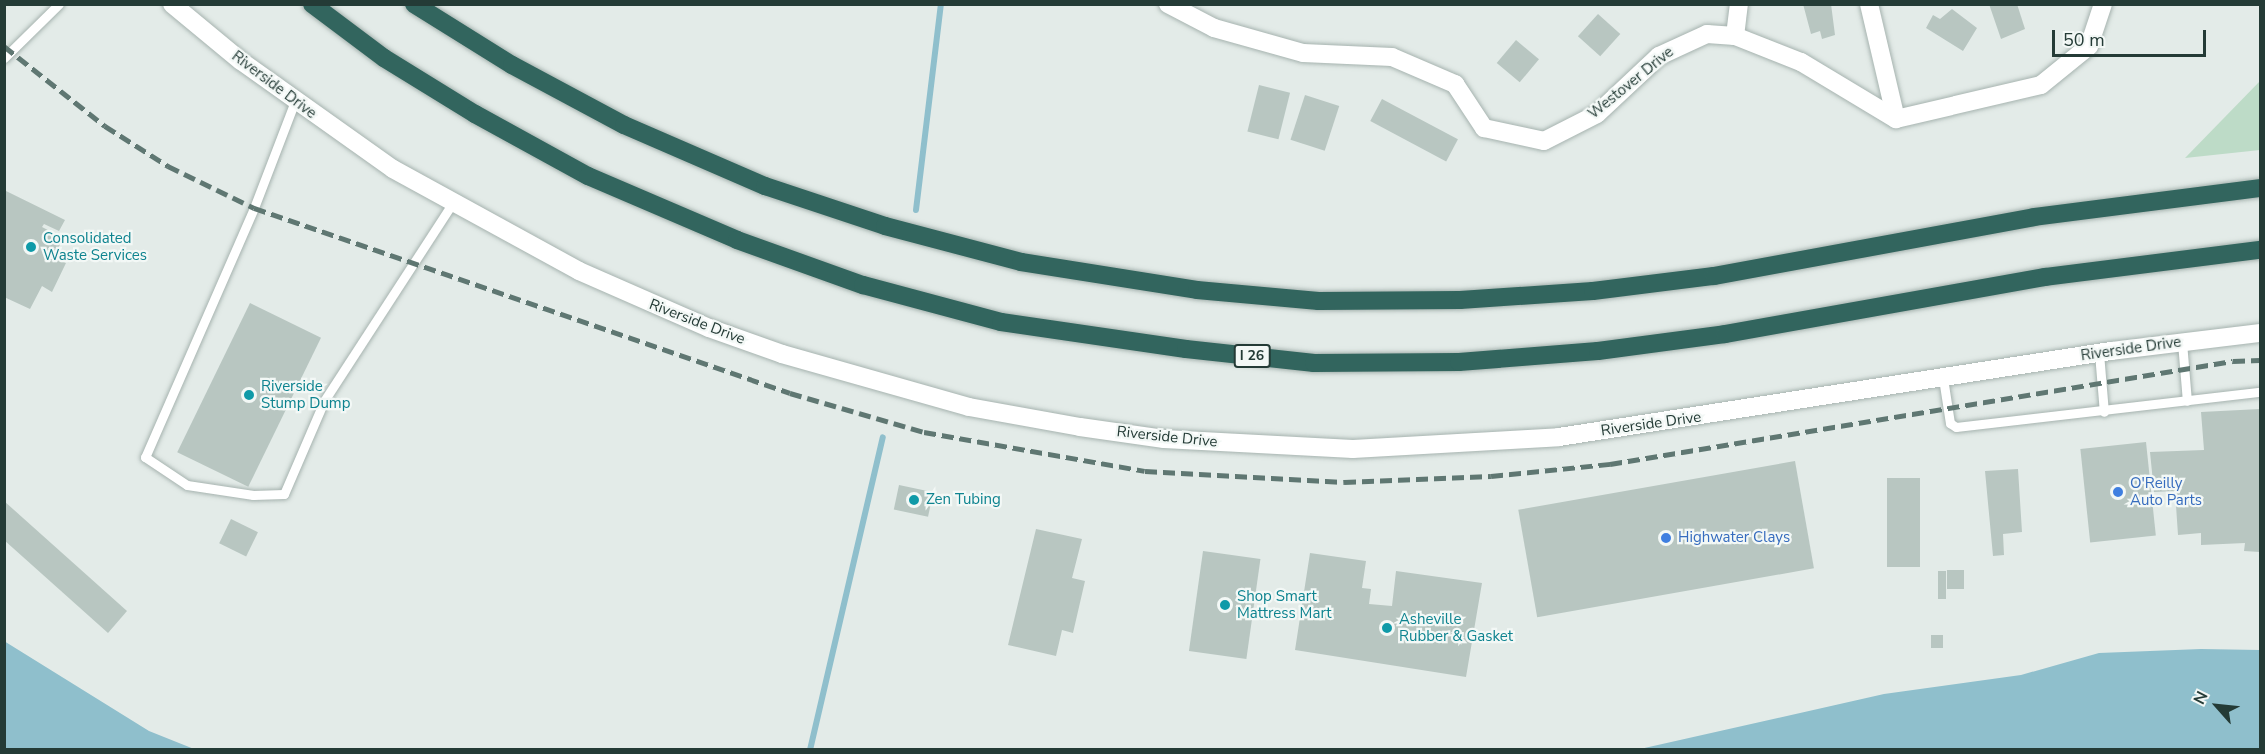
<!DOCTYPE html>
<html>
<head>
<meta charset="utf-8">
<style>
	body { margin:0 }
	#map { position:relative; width:2265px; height:754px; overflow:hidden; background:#e3ebe8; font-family:"Nunito Sans",sans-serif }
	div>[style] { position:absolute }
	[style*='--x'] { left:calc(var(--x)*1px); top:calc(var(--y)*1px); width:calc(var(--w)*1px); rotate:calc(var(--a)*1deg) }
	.green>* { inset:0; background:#bddbc7 }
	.water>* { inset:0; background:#8fbfcc }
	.stream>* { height:6px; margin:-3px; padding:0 3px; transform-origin:3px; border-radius:3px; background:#8fbfcc }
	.building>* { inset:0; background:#b8c6c1; transform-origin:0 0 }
	.roads { filter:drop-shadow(0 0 2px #a6b3af) drop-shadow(0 0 2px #a6b3af) }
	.lane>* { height:9px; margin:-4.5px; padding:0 4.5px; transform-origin:4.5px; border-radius:4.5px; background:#fff }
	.street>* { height:18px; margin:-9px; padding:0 9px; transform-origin:9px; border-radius:9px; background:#fff }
	.secondary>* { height:18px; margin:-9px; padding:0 9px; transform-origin:9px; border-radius:9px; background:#fff }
	.highway>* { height:18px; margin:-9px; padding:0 9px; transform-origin:9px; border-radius:9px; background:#32655e }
	.rail>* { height:4.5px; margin-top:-2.25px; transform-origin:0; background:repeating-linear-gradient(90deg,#5f7772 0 12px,transparent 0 18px) }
	.dots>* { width:16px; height:16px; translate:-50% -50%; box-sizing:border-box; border:3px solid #f3f8f6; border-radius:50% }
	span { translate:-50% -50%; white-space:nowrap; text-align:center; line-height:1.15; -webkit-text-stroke:4.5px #f3f8f6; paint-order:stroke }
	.shield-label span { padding:2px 4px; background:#f3f8f6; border:2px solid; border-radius:4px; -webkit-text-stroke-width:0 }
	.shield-label { font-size:14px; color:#243b36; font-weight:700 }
	.street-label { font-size:15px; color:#243b36 }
	.culture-label { font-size:15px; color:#0d838f }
	.left { translate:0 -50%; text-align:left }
	.shop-label { font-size:15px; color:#366cbe }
	.frame { position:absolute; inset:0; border:6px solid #243b36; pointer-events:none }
	.north { position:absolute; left:2187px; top:676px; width:60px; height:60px; -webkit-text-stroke:4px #f3f8f6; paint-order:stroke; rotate:297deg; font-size:16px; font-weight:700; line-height:24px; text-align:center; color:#243b36 }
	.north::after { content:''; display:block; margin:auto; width:21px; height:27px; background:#243b36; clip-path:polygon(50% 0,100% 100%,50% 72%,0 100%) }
	.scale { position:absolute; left:2052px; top:30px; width:154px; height:27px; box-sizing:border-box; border:3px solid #243b36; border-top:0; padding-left:8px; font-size:18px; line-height:21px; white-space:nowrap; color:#243b36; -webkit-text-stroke:4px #f3f8f6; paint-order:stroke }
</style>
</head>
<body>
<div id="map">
	<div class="green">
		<div style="clip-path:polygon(2260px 81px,2260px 150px,2185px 158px)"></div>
	</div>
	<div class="water">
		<div style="clip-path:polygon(4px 641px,149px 731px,194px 749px,5px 749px)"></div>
		<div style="clip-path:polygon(2201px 649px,2260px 650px,2260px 749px,1640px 749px,1884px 694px,2021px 675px,2099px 653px)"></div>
	</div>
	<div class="stream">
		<div style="--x:916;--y:210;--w:208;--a:-83.1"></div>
		<div style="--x:810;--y:750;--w:321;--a:-76.9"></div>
	</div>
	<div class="building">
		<div style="clip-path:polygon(1803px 4px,1831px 4px,1835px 35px,1822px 39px,1820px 31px,1811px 34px)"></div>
		<div style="clip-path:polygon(1989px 4px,2017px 4px,2025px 29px,2001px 39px)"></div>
		<div style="clip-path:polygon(1952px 9px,1977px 28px,1963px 51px,1926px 28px,1933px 15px,1940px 19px)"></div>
		<div style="left:1598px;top:14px;width:30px;height:30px;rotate:42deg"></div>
		<div style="left:1516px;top:40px;width:30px;height:30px;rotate:40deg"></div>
		<div style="left:1259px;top:85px;width:32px;height:48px;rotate:14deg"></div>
		<div style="left:1305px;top:95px;width:36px;height:47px;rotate:18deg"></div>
		<div style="left:1382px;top:99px;width:86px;height:25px;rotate:28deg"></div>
		<div style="clip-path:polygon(4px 190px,65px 220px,59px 231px,44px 224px,42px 227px,63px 238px,54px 257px,66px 263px,52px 292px,42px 286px,30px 309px,4px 297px)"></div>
		<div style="left:250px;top:303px;width:79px;height:166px;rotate:26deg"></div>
		<div style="clip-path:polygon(2260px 409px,2260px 552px,2244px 551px,2245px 543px,2201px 545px,2201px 533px,2178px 535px,2175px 491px,2154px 492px,2150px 452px,2204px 450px,2201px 412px)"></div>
		<div style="left:2146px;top:442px;width:94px;height:66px;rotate:84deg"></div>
		<div style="left:1795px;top:461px;width:109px;height:281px;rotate:80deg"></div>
		<div style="clip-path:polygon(2018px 469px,2022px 532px,2003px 534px,2004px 555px,1993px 556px,1985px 471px)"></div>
		<div style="left:1887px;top:478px;width:33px;height:89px"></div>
		<div style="left:899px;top:485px;width:35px;height:25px;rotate:12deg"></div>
		<div style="clip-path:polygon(4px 501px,127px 611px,108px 633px,4px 540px)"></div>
		<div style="left:231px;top:519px;width:30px;height:27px;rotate:26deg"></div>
		<div style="clip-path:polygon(1036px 529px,1082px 539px,1072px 578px,1085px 581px,1073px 633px,1062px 630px,1056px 656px,1008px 645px)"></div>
		<div style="left:1203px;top:551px;width:58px;height:101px;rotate:8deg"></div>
		<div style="clip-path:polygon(1310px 553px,1366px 561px,1362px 588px,1371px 589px,1369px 604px,1392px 606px,1396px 571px,1482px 583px,1466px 677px,1295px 650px)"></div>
		<div style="left:1947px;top:570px;width:17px;height:19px"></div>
		<div style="left:1938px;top:571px;width:8px;height:28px"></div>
		<div style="left:1931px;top:635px;width:12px;height:13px"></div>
	</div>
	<div class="roads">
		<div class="lane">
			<div style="--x:4;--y:58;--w:77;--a:-44.5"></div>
			<div style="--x:295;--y:101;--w:115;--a:111"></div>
			<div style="--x:254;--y:208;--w:272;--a:113.6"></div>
			<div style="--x:145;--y:457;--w:50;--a:33.7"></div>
			<div style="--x:187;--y:485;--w:67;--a:8.6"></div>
			<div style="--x:253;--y:495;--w:31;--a:-2"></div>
			<div style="--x:284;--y:494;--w:101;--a:-66.7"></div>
			<div style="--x:324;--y:401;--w:235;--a:-57"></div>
			<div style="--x:2182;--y:342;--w:59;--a:85.2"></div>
			<div style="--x:2099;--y:353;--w:59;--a:85.2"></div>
			<div style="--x:1943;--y:378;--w:46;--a:81.2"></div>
			<div style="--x:1950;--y:423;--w:7;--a:34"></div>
			<div style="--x:1956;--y:427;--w:306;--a:-6.6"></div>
		</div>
		<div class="street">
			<div style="--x:1168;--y:4;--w:52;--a:27.6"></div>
			<div style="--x:1214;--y:28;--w:92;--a:15.7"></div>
			<div style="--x:1303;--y:53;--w:89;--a:2.6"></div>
			<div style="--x:1392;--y:57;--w:69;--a:23.2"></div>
			<div style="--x:1455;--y:84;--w:53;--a:56.6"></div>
			<div style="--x:1484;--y:128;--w:61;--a:12.2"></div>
			<div style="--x:1544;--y:141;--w:59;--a:-27"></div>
			<div style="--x:1597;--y:114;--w:85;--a:-43.1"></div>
			<div style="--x:1659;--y:56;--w:53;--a:-24.6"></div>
			<div style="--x:1707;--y:34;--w:28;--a:4"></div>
			<div style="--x:1735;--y:36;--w:71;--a:21.5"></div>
			<div style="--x:1801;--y:62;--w:111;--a:31"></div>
			<div style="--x:1896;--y:119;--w:149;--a:-13.2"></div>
			<div style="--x:2041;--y:85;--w:62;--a:-39.1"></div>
			<div style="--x:2089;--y:46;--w:44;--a:-71.6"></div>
			<div style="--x:1869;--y:4;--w:118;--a:76.8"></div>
			<div style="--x:1735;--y:36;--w:32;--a:-83"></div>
		</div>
		<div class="secondary">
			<div style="--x:172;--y:4;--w:89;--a:39.6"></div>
			<div style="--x:241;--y:61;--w:186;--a:35.4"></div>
			<div style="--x:393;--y:169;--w:212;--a:28.7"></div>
			<div style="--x:579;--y:271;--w:142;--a:23.7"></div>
			<div style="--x:709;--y:328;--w:77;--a:19.6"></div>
			<div style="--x:782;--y:354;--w:194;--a:15.8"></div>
			<div style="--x:969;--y:407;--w:113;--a:10.2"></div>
			<div style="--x:1080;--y:427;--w:85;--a:8.1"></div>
			<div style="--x:1164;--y:439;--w:189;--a:3"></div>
			<div style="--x:1353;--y:449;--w:206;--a:-3.3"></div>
			<div style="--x:1559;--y:437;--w:559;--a:-8.86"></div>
			<div style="--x:2111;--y:351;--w:150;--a:-6.9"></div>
		</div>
		<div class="highway">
			<div style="--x:312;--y:4;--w:90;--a:36.9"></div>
			<div style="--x:384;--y:58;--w:107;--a:31.6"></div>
			<div style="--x:475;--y:114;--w:129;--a:28.8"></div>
			<div style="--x:588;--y:176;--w:162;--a:23.2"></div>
			<div style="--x:737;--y:240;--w:134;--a:19.7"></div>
			<div style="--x:863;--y:285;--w:143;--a:15"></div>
			<div style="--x:1001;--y:322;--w:187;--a:8.3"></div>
			<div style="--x:1186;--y:349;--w:129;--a:6.2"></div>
			<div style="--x:1314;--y:363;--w:145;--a:-0.4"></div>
			<div style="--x:1459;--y:362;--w:139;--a:-4.5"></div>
			<div style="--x:1598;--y:351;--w:128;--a:-7.6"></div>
			<div style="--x:1725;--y:334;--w:325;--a:-10.1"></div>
			<div style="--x:2045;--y:277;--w:217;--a:-7.2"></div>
			<div style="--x:414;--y:4;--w:115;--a:31.9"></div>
			<div style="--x:512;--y:65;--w:127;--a:28.2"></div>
			<div style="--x:624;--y:125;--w:154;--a:23.4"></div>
			<div style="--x:765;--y:186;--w:126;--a:18.4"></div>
			<div style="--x:885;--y:226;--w:141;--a:14.8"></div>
			<div style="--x:1021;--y:262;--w:178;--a:9"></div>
			<div style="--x:1197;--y:290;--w:122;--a:5.2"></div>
			<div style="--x:1319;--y:301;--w:141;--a:-0.4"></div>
			<div style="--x:1460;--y:300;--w:133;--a:-3.9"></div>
			<div style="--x:1593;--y:291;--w:122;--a:-7.1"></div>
			<div style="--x:1714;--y:276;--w:325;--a:-10.4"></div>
			<div style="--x:2034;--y:217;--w:228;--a:-7.3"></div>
		</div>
	</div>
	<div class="rail">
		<div style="--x:4;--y:46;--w:129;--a:38.4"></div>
		<div style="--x:105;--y:126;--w:75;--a:32.4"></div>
		<div style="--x:168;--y:166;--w:96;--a:26"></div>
		<div style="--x:254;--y:208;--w:567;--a:19.04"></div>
		<div style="--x:790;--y:393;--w:140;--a:16.2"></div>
		<div style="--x:924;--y:432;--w:224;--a:10"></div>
		<div style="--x:1145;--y:471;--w:199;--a:3.2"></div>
		<div style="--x:1344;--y:482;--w:147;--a:-2.3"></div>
		<div style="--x:1491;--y:476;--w:120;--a:-5.8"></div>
		<div style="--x:1610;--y:464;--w:631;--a:-9.39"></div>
		<div style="--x:2233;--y:361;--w:27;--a:-2"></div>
	</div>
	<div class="dots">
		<div style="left:31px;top:247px;background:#0f9aa8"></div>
		<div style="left:249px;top:395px;background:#0f9aa8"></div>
		<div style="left:2118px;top:492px;background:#3f7fe0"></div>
		<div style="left:914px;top:500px;background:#0f9aa8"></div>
		<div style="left:1666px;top:538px;background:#3f7fe0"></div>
		<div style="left:1225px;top:605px;background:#0f9aa8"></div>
		<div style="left:1387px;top:628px;background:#0f9aa8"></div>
	</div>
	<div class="shield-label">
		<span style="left:1252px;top:356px">I 26</span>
	</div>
	<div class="street-label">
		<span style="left:1631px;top:83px;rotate:-39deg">Westover Drive</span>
		<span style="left:274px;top:85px;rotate:37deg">Riverside Drive</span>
		<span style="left:697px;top:322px;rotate:21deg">Riverside Drive</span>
		<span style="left:2131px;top:349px;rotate:-8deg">Riverside Drive</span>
		<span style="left:1651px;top:424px;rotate:-8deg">Riverside Drive</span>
		<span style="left:1167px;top:437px;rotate:6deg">Riverside Drive</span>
	</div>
	<div class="culture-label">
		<span class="left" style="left:43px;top:247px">Consolidated<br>Waste Services</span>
		<span class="left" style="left:261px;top:395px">Riverside<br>Stump Dump</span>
		<span class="left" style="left:926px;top:500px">Zen Tubing</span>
		<span class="left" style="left:1237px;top:605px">Shop Smart<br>Mattress Mart</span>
		<span class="left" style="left:1399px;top:628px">Asheville<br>Rubber &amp; Gasket</span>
	</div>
	<div class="shop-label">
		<span class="left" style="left:2130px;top:492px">O'Reilly<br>Auto Parts</span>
		<span class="left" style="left:1678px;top:538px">Highwater Clays</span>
	</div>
	<div class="frame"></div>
	<div class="north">N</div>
	<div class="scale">50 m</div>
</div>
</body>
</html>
